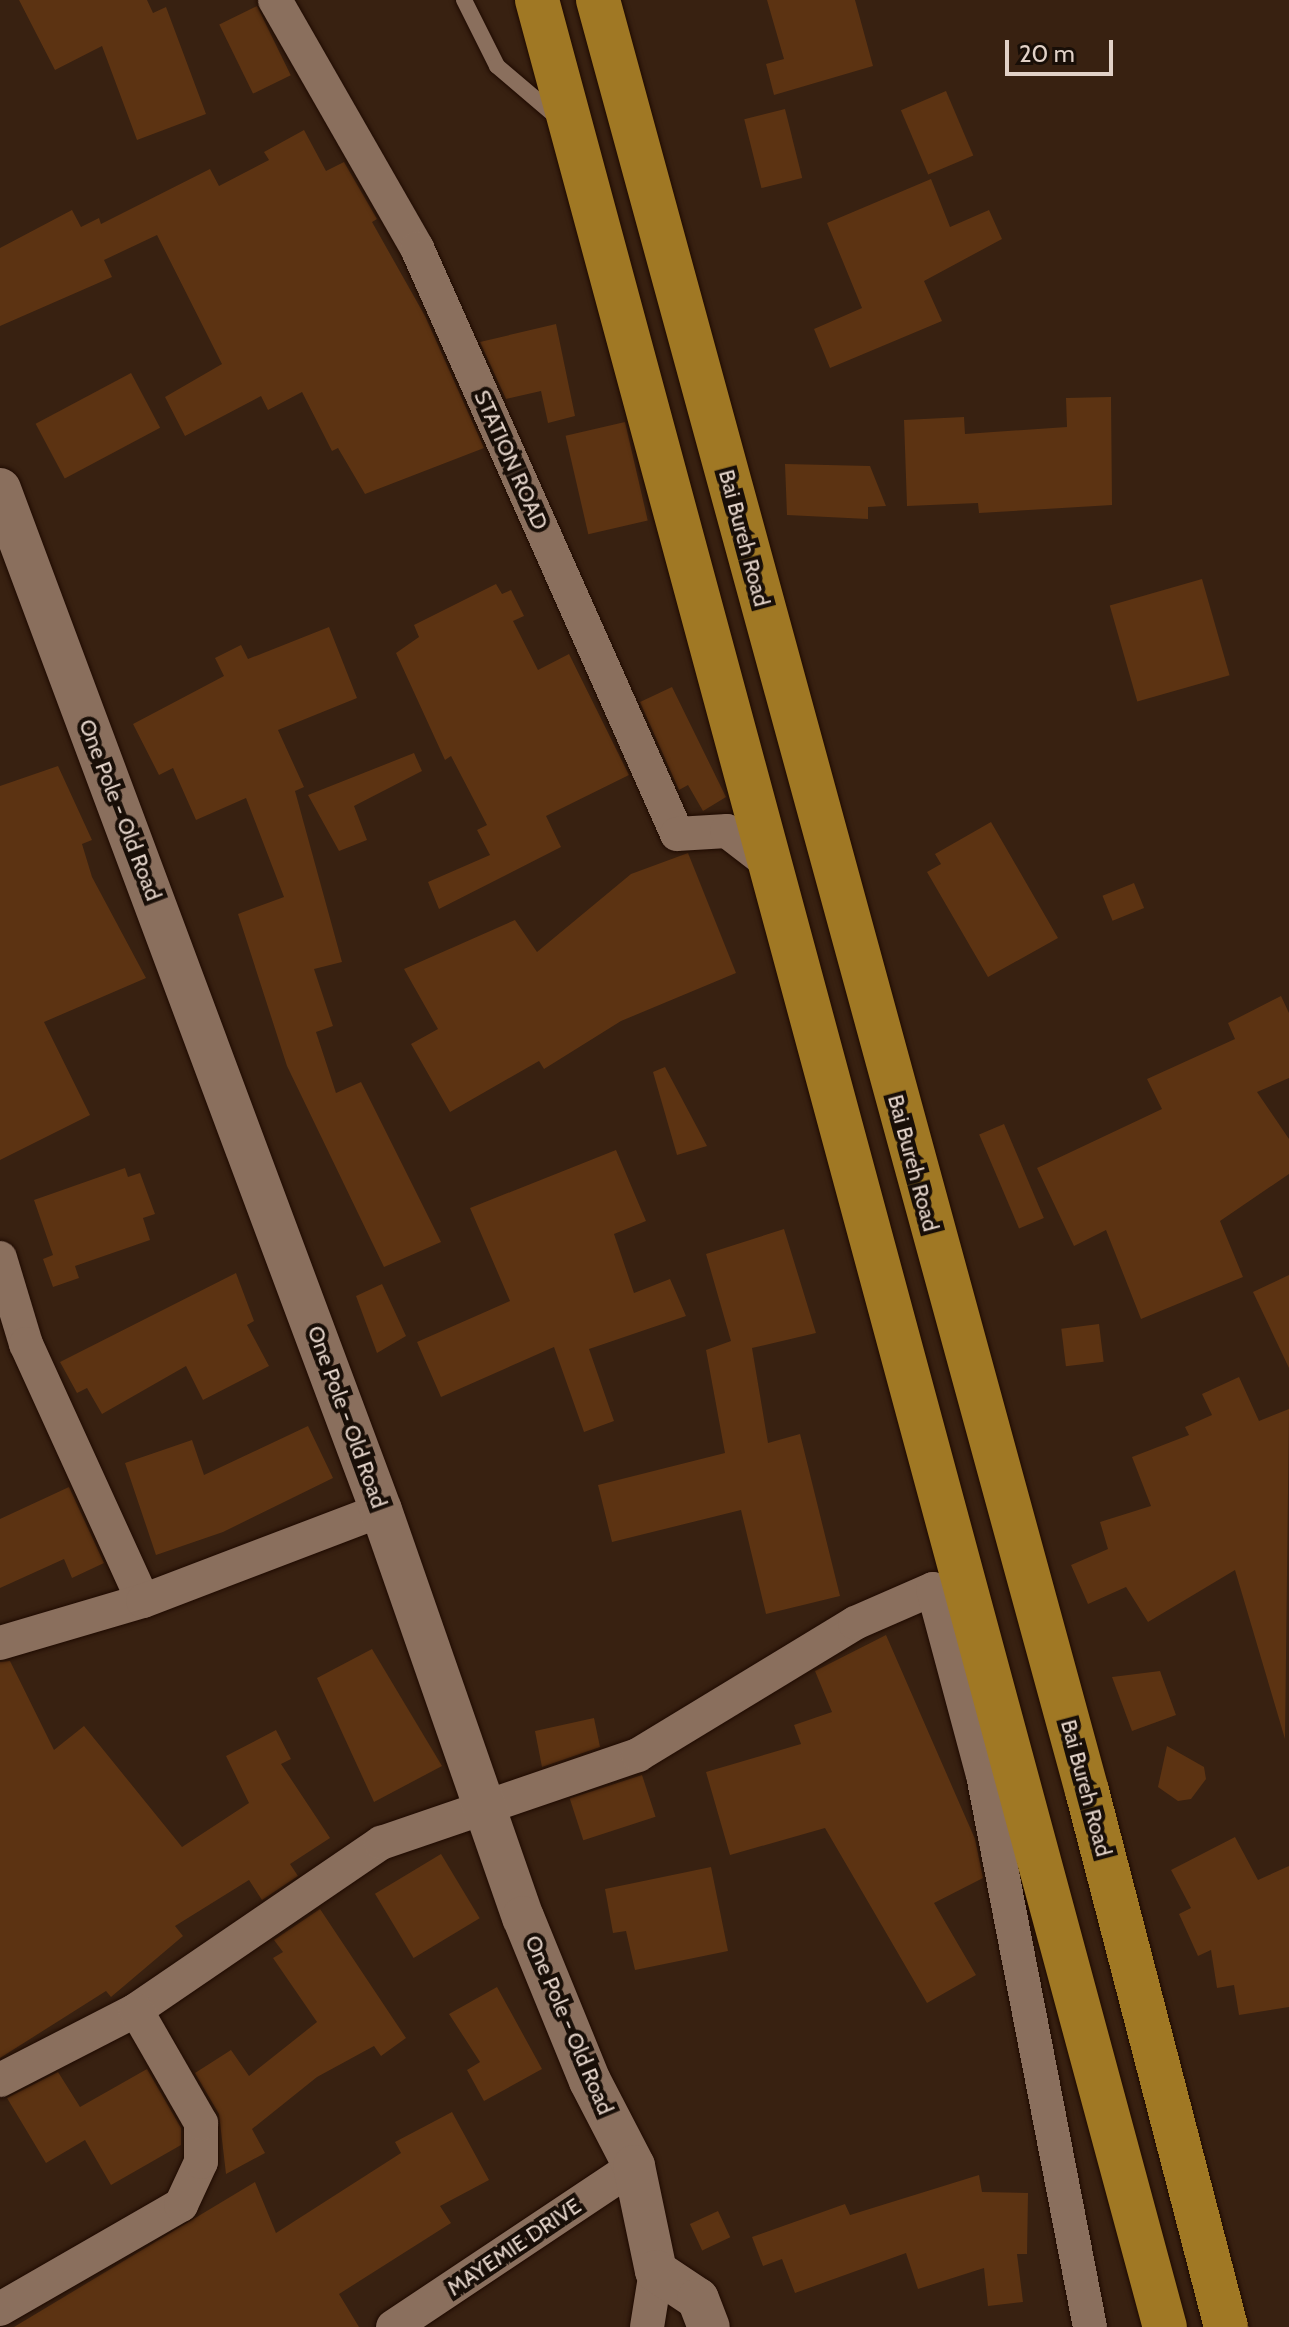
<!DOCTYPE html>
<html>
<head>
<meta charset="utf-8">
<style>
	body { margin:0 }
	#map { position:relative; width:1289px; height:2327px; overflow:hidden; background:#382111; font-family:Cabin,sans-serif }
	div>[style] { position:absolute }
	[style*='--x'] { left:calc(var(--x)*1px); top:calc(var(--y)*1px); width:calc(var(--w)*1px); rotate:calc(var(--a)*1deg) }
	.building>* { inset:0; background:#5c3312; transform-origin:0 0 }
	.roads { filter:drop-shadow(0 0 2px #1e0a00) drop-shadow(0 0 2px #1e0a00) }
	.service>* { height:16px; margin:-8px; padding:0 8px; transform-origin:8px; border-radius:8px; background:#8a6f5d }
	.minor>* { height:34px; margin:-17px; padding:0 17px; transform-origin:17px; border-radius:17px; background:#8a6f5d }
	.tertiary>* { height:42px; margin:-21px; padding:0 21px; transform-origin:21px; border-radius:21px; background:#8a6f5d }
	.trunk>* { height:44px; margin:-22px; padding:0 22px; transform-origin:22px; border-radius:22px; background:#a07824 }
	span { translate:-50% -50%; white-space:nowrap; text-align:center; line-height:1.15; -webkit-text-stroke:8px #180e07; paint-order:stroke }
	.street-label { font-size:22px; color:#e1d1c7 }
	.scale { position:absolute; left:1005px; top:40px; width:108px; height:36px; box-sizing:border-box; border:4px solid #e1d1c7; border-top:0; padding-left:10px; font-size:24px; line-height:28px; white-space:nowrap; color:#e1d1c7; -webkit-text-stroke:6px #180e07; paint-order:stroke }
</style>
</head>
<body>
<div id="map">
	<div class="building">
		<div style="clip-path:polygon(19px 0,147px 0,153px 13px,166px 7px,206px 114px,137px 140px,102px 46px,55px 70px)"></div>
		<div style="clip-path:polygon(767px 0,855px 0,873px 66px,774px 95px,766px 64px,784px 59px)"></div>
		<div style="left:257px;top:6px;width:77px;height:42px;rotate:64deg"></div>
		<div style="left:946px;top:91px;width:70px;height:49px;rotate:67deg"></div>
		<div style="left:785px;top:109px;width:71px;height:42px;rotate:76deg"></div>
		<div style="clip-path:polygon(304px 130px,326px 171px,344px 162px,377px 219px,372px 222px,425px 316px,484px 448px,365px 494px,338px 448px,332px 451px,302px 392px,268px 410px,261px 396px,185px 436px,165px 397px,222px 364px,157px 235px,104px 260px,112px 277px,0 326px,0 248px,72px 210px,81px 227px,99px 218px,101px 224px,210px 169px,219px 186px,269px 160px,264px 152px)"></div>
		<div style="clip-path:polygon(931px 179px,950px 227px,989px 210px,1002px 239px,924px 281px,942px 321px,830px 368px,814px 329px,862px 308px,827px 223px)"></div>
		<div style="clip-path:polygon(556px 324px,575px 416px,548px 423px,541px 391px,506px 399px,480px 342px)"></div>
		<div style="left:131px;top:373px;width:62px;height:108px;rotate:62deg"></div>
		<div style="clip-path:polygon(1111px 397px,1112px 505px,979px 513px,978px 503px,907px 506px,904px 420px,964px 417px,965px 434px,1067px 427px,1066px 398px)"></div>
		<div style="left:625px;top:422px;width:101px;height:61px;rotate:77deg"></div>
		<div style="clip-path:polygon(785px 464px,870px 466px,886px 506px,868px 507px,868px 519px,787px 515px)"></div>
		<div style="left:1202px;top:579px;width:100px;height:96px;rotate:74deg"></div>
		<div style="clip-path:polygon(496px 584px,502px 594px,511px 590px,524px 616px,513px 621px,538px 670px,569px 654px,629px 775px,546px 816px,561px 847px,439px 909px,428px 882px,490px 855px,477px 830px,487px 825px,451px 756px,445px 760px,396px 653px,419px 637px,414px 625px)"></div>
		<div style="clip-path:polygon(329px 627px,357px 698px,278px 730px,304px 787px,295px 791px,342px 962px,314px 969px,333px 1026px,316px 1032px,336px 1093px,361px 1082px,441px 1242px,384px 1267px,287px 1066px,238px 914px,284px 897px,246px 798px,196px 820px,173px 768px,159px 775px,133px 724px,224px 676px,215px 658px,241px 645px,248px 659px)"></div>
		<div style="clip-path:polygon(672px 687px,726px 797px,703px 811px,688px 785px,679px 790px,640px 702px)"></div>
		<div style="clip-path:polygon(414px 753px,422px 771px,354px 806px,367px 840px,339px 851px,308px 795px)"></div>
		<div style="clip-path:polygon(58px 766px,92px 840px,82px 844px,92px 877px,146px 978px,44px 1022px,90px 1115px,0 1160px,0 786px)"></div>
		<div style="clip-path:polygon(991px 822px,1058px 938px,988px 977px,927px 872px,941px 864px,935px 854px)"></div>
		<div style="clip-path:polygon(688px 853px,736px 973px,621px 1021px,544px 1069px,539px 1061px,450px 1112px,411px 1044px,438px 1029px,404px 969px,515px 920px,537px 952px,631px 874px)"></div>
		<div style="left:1134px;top:883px;width:27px;height:34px;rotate:68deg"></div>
		<div style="clip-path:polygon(1281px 996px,1289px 1013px,1289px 1078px,1257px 1092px,1289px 1139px,1289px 1174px,1220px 1221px,1243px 1277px,1141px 1319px,1106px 1230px,1074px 1246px,1037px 1168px,1162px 1109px,1147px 1079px,1235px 1039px,1228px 1023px)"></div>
		<div style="clip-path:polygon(665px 1067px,707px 1146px,677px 1155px,653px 1072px)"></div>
		<div style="left:1004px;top:1124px;width:102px;height:27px;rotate:67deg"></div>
		<div style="clip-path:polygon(616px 1150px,646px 1221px,614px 1234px,634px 1293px,670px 1279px,686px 1316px,589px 1349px,614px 1421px,584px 1432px,554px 1347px,441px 1397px,417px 1342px,510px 1301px,470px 1208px)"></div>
		<div style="clip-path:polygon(125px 1168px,128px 1177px,140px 1173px,155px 1214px,143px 1218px,150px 1240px,75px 1266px,79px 1278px,53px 1287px,43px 1259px,53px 1255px,34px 1200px)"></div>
		<div style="clip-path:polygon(784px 1229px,816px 1333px,752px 1348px,768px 1443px,800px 1434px,840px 1596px,766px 1614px,741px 1510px,612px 1542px,598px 1485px,725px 1453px,706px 1350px,731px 1341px,706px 1254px)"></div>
		<div style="clip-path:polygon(236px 1273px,254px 1321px,247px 1325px,269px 1366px,203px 1400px,186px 1366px,102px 1414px,87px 1388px,77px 1393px,60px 1362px)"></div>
		<div style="clip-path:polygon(1289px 1275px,1289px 1368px,1253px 1292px)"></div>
		<div style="clip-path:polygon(382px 1284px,406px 1336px,377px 1353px,356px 1296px)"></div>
		<div style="left:1099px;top:1324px;width:38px;height:38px;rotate:83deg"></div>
		<div style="clip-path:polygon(1239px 1377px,1259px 1421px,1289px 1409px,1285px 1739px,1235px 1570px,1148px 1622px,1126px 1587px,1088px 1604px,1071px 1565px,1108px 1549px,1100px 1522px,1151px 1506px,1132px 1457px,1189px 1435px,1185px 1427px,1212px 1415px,1202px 1394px)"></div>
		<div style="clip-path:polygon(308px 1426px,333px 1478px,223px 1532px,156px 1555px,125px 1463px,192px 1440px,204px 1475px)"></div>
		<div style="clip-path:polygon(69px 1487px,104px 1563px,72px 1578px,64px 1559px,0 1588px,0 1519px)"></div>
		<div style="clip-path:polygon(886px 1635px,975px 1839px,983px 1878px,934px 1903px,976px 1975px,927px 2003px,825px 1828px,730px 1855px,706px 1772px,801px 1744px,794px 1725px,832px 1712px,815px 1671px)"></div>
		<div style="clip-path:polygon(372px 1649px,442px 1766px,374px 1802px,317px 1678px)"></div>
		<div style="clip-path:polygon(10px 1661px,54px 1750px,84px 1726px,182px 1847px,249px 1803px,226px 1756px,276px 1730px,291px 1759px,281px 1764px,330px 1838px,290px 1864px,298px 1876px,262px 1900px,249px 1880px,175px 1926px,183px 1936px,111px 1997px,106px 1991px,0 2058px,0 1662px)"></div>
		<div style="clip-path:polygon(1160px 1671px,1176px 1715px,1132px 1731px,1112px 1677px)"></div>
		<div style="clip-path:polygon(594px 1718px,600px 1747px,542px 1767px,535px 1731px)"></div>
		<div style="clip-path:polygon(1167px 1746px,1204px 1767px,1206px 1779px,1191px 1799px,1178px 1801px,1158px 1787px)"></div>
		<div style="left:642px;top:1775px;width:44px;height:76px;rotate:72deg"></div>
		<div style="clip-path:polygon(1235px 1837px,1258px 1880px,1289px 1866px,1289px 2007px,1239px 2015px,1234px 1985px,1217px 1988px,1211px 1950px,1198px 1956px,1179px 1914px,1191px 1908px,1171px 1870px)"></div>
		<div style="left:441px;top:1854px;width:75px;height:77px;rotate:59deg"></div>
		<div style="clip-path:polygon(711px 1867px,728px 1951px,635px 1970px,626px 1931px,613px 1933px,605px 1889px)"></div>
		<div style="clip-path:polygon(320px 1909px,406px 2038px,381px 2056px,374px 2046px,317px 2077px,252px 2129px,265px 2153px,226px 2174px,219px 2114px,195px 2073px,231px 2050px,249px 2076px,317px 2022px,273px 1958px,283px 1952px,274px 1940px)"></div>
		<div style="clip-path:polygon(497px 1987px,542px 2069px,484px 2101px,467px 2070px,480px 2062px,449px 2014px)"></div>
		<div style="clip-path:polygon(147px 2069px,181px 2128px,181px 2145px,111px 2185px,85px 2140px,46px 2163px,7px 2098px,58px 2072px,80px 2107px)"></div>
		<div style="clip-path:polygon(452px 2112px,489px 2180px,440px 2206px,451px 2223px,339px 2294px,359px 2327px,14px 2327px,255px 2182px,276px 2233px,401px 2153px,395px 2142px)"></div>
		<div style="clip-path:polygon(979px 2175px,982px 2192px,1028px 2193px,1027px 2254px,1017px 2254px,1023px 2302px,988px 2306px,984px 2268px,918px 2289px,906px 2253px,795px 2293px,782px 2259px,763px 2266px,752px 2237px,845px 2204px,850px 2215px)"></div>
		<div style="left:718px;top:2211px;width:29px;height:31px;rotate:65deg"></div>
	</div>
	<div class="roads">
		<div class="service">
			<div style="--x:464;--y:0;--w:74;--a:63.4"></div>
			<div style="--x:497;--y:66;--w:80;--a:40.4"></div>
		</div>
		<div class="minor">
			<div style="--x:275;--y:0;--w:286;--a:60.2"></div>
			<div style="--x:417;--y:248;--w:641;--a:66.07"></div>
			<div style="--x:677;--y:834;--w:50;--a:-3.4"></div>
			<div style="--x:727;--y:831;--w:59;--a:37.5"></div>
			<div style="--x:0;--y:1258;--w:90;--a:73.2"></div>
			<div style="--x:26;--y:1344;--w:282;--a:65.5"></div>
			<div style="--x:0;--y:1643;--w:149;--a:-16.4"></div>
			<div style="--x:143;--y:1601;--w:255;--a:-20.9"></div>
			<div style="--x:0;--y:2080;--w:153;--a:-27.2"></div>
			<div style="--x:136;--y:2010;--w:297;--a:-34.3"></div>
			<div style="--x:381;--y:1843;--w:272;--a:-18.9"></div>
			<div style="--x:638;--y:1755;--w:254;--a:-31.3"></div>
			<div style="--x:855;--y:1623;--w:85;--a:-23.6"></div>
			<div style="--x:933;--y:1589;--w:193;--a:75"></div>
			<div style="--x:983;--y:1775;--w:562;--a:79.03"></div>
			<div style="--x:0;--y:2309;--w:209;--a:-29.9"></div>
			<div style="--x:181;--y:2205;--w:47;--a:-65.1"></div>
			<div style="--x:201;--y:2162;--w:39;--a:-90"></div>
			<div style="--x:201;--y:2123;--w:130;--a:-119.9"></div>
			<div style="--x:393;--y:2327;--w:290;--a:-33.7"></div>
			<div style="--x:647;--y:2327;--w:57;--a:-80.9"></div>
		</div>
		<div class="tertiary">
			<div style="--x:0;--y:489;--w:1090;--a:69.54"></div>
			<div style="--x:381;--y:1510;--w:431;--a:70.8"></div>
			<div style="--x:523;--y:1917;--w:177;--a:67.8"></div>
			<div style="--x:590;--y:2081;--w:96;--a:62.6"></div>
			<div style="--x:634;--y:2166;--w:107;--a:78.2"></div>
			<div style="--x:656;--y:2271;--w:50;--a:33.7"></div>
			<div style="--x:698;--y:2299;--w:30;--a:69"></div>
		</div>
		<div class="trunk">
			<div style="--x:537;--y:0;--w:2410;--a:74.9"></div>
			<div style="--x:598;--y:0;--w:1857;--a:74.73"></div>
			<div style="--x:1087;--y:1791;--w:554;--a:75.46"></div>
		</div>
	</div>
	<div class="street-label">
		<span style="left:511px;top:460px;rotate:66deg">STATION ROAD</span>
		<span style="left:744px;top:538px;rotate:75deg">Bai Bureh Road</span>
		<span style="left:120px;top:810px;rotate:69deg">One Pole - Old Road</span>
		<span style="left:913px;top:1163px;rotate:75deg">Bai Bureh Road</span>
		<span style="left:347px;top:1417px;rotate:70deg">One Pole - Old Road</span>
		<span style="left:1086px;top:1788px;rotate:75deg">Bai Bureh Road</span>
		<span style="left:569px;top:2025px;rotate:67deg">One Pole - Old Road</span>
		<span style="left:514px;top:2247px;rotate:-34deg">MAYEMIE DRIVE</span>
	</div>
	<div class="scale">20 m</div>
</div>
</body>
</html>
